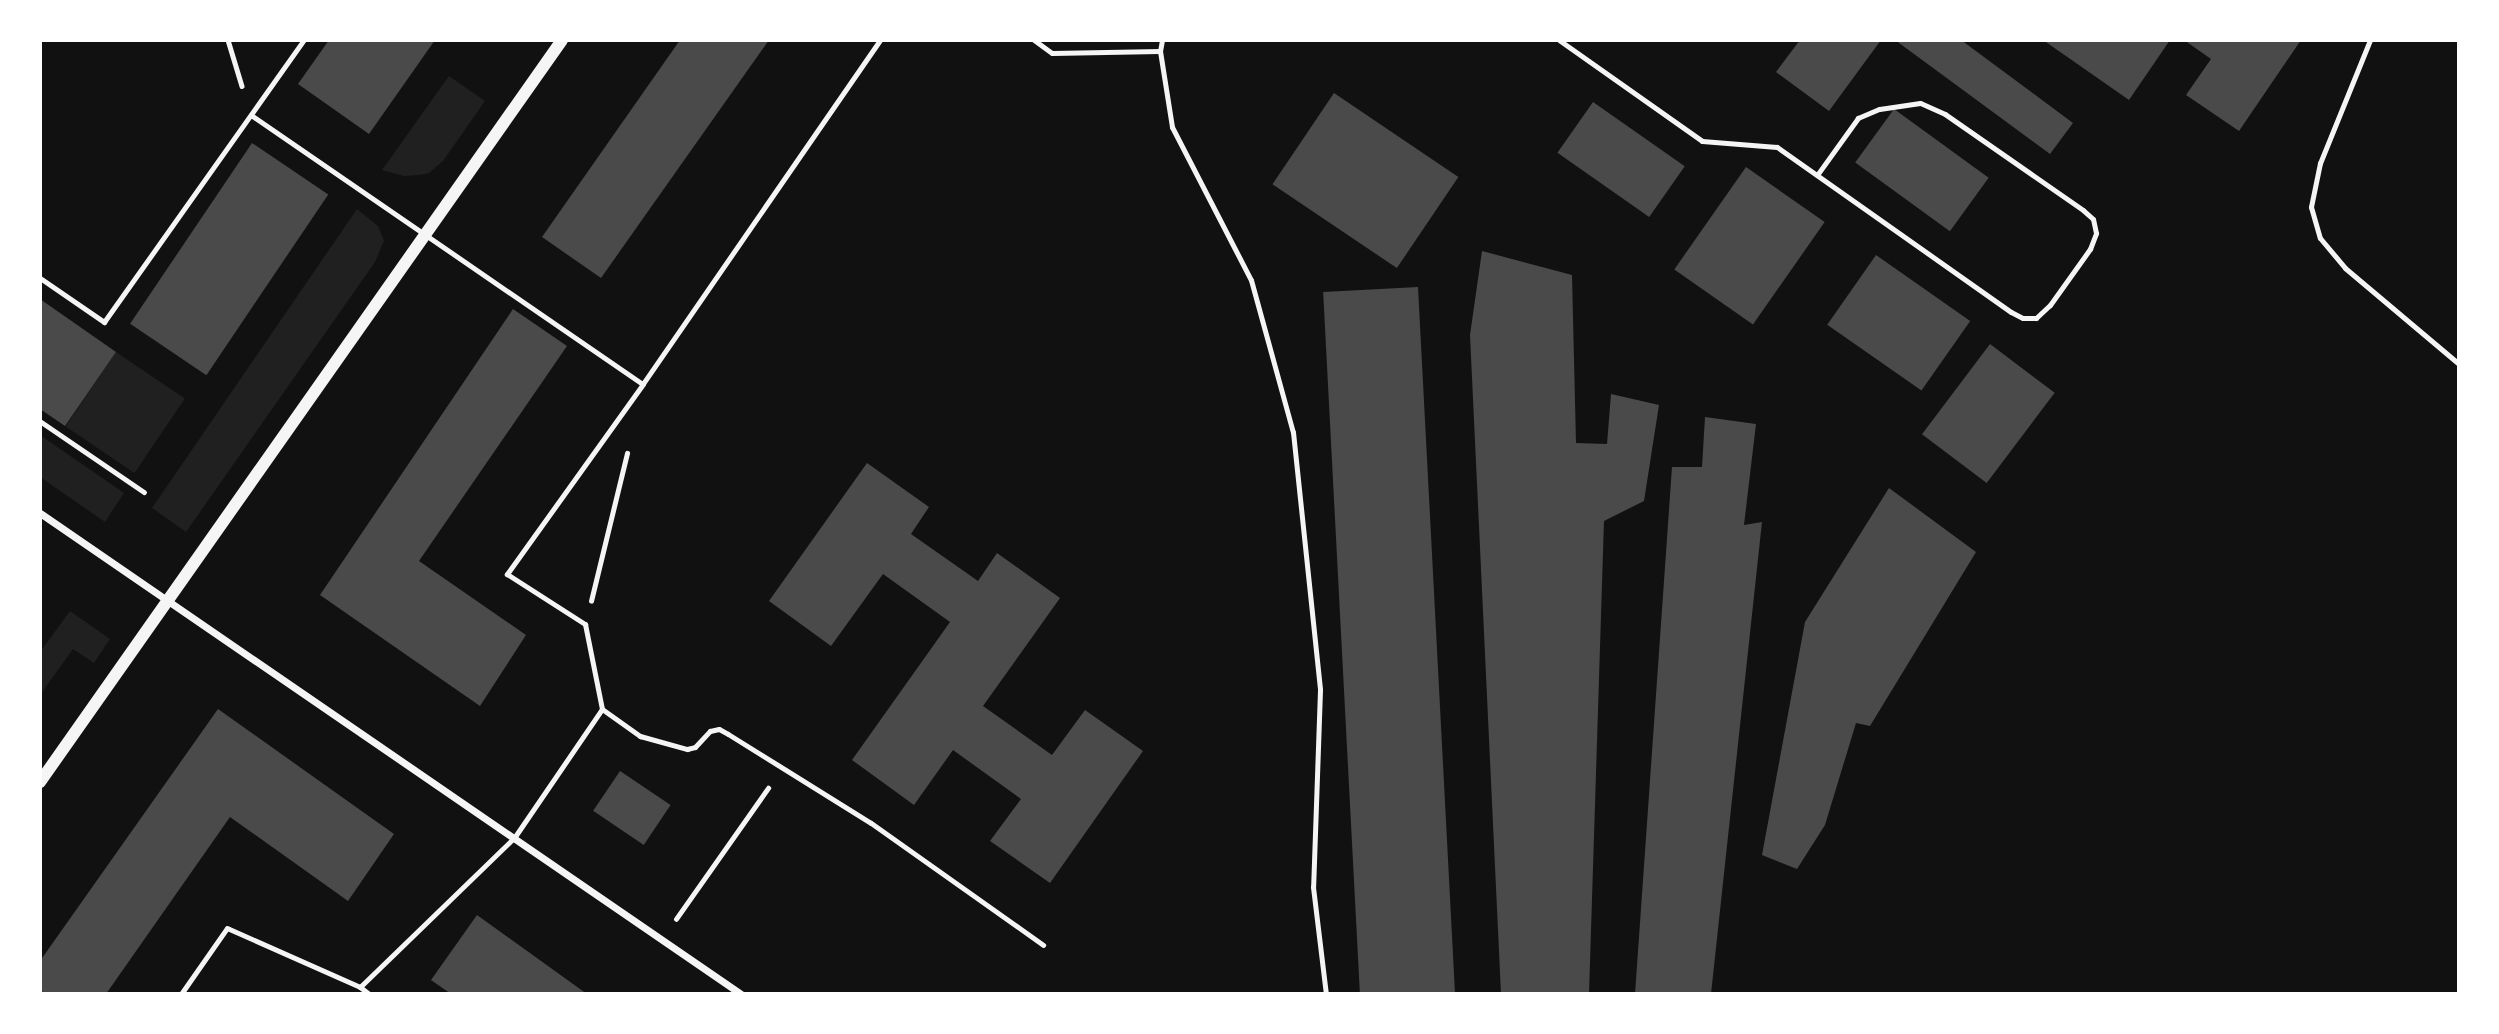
<!DOCTYPE html>
<html>
<head>
<meta charset="utf-8">
<style>
	body { margin:0 }
	#map { position:relative; width:2499px; height:1034px; overflow:hidden; background:#111; font-family:"Fira Sans Condensed",sans-serif }
	div>[style] { position:absolute }
	[style*='--x'] { left:calc(var(--x)*1px); top:calc(var(--y)*1px); width:calc(var(--w)*1px); rotate:calc(var(--a)*1deg) }
	.green>* { inset:0; background:#202020; transform-origin:0 0 }
	.building>* { inset:0; background:#4a4a4a; transform-origin:0 0 }
	.path>* { height:4.5px; margin:-2.25px; padding:0 2.25px; transform-origin:2.25px; border-radius:2.25px; background:#f5f5f5 }
	.service>* { height:5px; margin:-2.5px; padding:0 2.5px; transform-origin:2.5px; border-radius:2.5px; background:#f5f5f5 }
	.minor>* { height:7px; margin:-3.5px; padding:0 3.5px; transform-origin:3.5px; border-radius:3.5px; background:#f5f5f5 }
	.tertiary>* { height:12px; margin:-6px; padding:0 6px; transform-origin:6px; border-radius:6px; background:#f5f5f5 }
	span { translate:-50% -50%; white-space:nowrap; text-align:center; line-height:1.15; -webkit-text-stroke:5px #fff; paint-order:stroke }
	.frame { position:absolute; inset:0; border:42px solid #fff; pointer-events:none }
</style>
</head>
<body>
<div id="map">
	<div class="green">
		<div style="clip-path:polygon(449px 76px,485px 101px,443px 161px,429px 173px,419px 175px,404px 176px,382px 170px)"></div>
		<div style="clip-path:polygon(357px 209px,378px 226px,384px 241px,375px 262px,186px 532px,152px 508px)"></div>
		<div style="left:116px;top:352px;width:83px;height:90px;rotate:34deg"></div>
		<div style="clip-path:polygon(40px 435px,124px 493px,105px 522px,40px 477px)"></div>
		<div style="clip-path:polygon(70px 611px,110px 639px,94px 663px,73px 649px,40px 695px,40px 652px)"></div>
	</div>
	<div class="building">
		<div style="clip-path:polygon(329px 40px,435px 40px,369px 134px,298px 84px)"></div>
		<div style="clip-path:polygon(680px 40px,769px 40px,601px 278px,542px 237px)"></div>
		<div style="clip-path:polygon(1800px 40px,1881px 40px,1829px 111px,1776px 72px)"></div>
		<div style="clip-path:polygon(1895px 40px,1961px 40px,2073px 123px,2050px 154px)"></div>
		<div style="clip-path:polygon(2043px 40px,2170px 40px,2129px 100px)"></div>
		<div style="clip-path:polygon(2184px 40px,2301px 40px,2239px 131px,2186px 95px,2211px 59px)"></div>
		<div style="left:1334px;top:93px;width:150px;height:110px;rotate:34deg"></div>
		<div style="left:1593px;top:102px;width:112px;height:62px;rotate:35deg"></div>
		<div style="left:1894px;top:109px;width:117px;height:66px;rotate:36deg"></div>
		<div style="left:252px;top:143px;width:92px;height:218px;rotate:34deg"></div>
		<div style="left:1746px;top:167px;width:96px;height:125px;rotate:35deg"></div>
		<div style="clip-path:polygon(1482px 251px,1572px 275px,1576px 443px,1607px 444px,1611px 394px,1659px 405px,1644px 501px,1604px 521px,1589px 994px,1501px 994px,1470px 335px)"></div>
		<div style="left:1876px;top:255px;width:115px;height:85px;rotate:35deg"></div>
		<div style="left:1418px;top:287px;width:708px;height:95px;rotate:87deg"></div>
		<div style="clip-path:polygon(40px 299px,116px 352px,65px 426px,40px 409px)"></div>
		<div style="clip-path:polygon(513px 309px,567px 346px,419px 561px,526px 635px,480px 706px,320px 595px)"></div>
		<div style="left:1990px;top:344px;width:81px;height:113px;rotate:37deg"></div>
		<div style="clip-path:polygon(1705px 417px,1756px 424px,1744px 525px,1762px 522px,1711px 994px,1635px 994px,1672px 467px,1702px 467px)"></div>
		<div style="clip-path:polygon(867px 463px,929px 507px,911px 534px,978px 581px,997px 553px,1060px 598px,983px 706px,1052px 755px,1085px 710px,1143px 751px,1050px 883px,990px 841px,1021px 799px,953px 750px,914px 805px,852px 760px,950px 622px,883px 574px,831px 646px,769px 601px)"></div>
		<div style="clip-path:polygon(1889px 488px,1976px 552px,1870px 726px,1856px 723px,1825px 825px,1797px 869px,1762px 855px,1805px 622px)"></div>
		<div style="clip-path:polygon(218px 709px,394px 834px,348px 901px,230px 817px,106px 994px,46px 994px,40px 990px,40px 961px)"></div>
		<div style="left:620px;top:771px;width:61px;height:48px;rotate:34deg"></div>
		<div style="clip-path:polygon(477px 915px,587px 994px,451px 994px,431px 980px)"></div>
	</div>
	<div class="path">
		<div style="--x:228;--y:40;--w:48;--a:73.1"></div>
		<div style="--x:40;--y:421;--w:126;--a:34.3"></div>
		<div style="--x:591;--y:601;--w:152;--a:-76.3"></div>
		<div style="--x:676;--y:919;--w:160;--a:-54.9"></div>
	</div>
	<div class="service">
		<div style="--x:880;--y:40;--w:418;--a:124.6"></div>
		<div style="--x:643;--y:384;--w:234;--a:125.6"></div>
		<div style="--x:507;--y:574;--w:93;--a:32.7"></div>
		<div style="--x:585;--y:624;--w:87;--a:78.7"></div>
		<div style="--x:602;--y:709;--w:47;--a:35.4"></div>
		<div style="--x:640;--y:736;--w:49;--a:15.5"></div>
		<div style="--x:687;--y:749;--w:8;--a:-14"></div>
		<div style="--x:695;--y:747;--w:22;--a:-47"></div>
		<div style="--x:710;--y:731;--w:9;--a:-13"></div>
		<div style="--x:719;--y:729;--w:10;--a:29"></div>
		<div style="--x:728;--y:734;--w:168;--a:31.9"></div>
		<div style="--x:871;--y:823;--w:211;--a:35.3"></div>
		<div style="--x:1034;--y:40;--w:22;--a:36"></div>
		<div style="--x:1052;--y:53;--w:108;--a:-1.1"></div>
		<div style="--x:1162;--y:40;--w:11;--a:100"></div>
		<div style="--x:1160;--y:51;--w:77;--a:81"></div>
		<div style="--x:1172;--y:127;--w:172;--a:62.7"></div>
		<div style="--x:1251;--y:280;--w:158;--a:74.6"></div>
		<div style="--x:1293;--y:432;--w:259;--a:84"></div>
		<div style="--x:1320;--y:690;--w:197;--a:92"></div>
		<div style="--x:1313;--y:887;--w:108;--a:83.1"></div>
		<div style="--x:1559;--y:40;--w:175;--a:35.2"></div>
		<div style="--x:1702;--y:141;--w:75;--a:4.6"></div>
		<div style="--x:1777;--y:147;--w:286;--a:35.2"></div>
		<div style="--x:2011;--y:312;--w:13;--a:27"></div>
		<div style="--x:2023;--y:318;--w:13;--a:0"></div>
		<div style="--x:2036;--y:318;--w:19;--a:-43"></div>
		<div style="--x:2050;--y:305;--w:69;--a:-54.5"></div>
		<div style="--x:2090;--y:249;--w:17;--a:-69"></div>
		<div style="--x:2096;--y:233;--w:14;--a:-102"></div>
		<div style="--x:2093;--y:219;--w:13;--a:-138"></div>
		<div style="--x:2083;--y:210;--w:168;--a:-145.2"></div>
		<div style="--x:1945;--y:114;--w:27;--a:-156"></div>
		<div style="--x:1920;--y:103;--w:41;--a:171.7"></div>
		<div style="--x:1879;--y:109;--w:23;--a:157"></div>
		<div style="--x:1858;--y:118;--w:70;--a:125.7"></div>
		<div style="--x:2370;--y:40;--w:133;--a:112.1"></div>
		<div style="--x:2320;--y:163;--w:45;--a:101.6"></div>
		<div style="--x:2311;--y:207;--w:32;--a:74"></div>
		<div style="--x:2320;--y:238;--w:39;--a:50"></div>
		<div style="--x:2345;--y:268;--w:149;--a:40.1"></div>
		<div style="--x:251;--y:115;--w:475;--a:34.5"></div>
		<div style="--x:40;--y:278;--w:78;--a:34.5"></div>
		<div style="--x:104;--y:322;--w:346;--a:-54.7"></div>
		<div style="--x:360;--y:987;--w:11;--a:38"></div>
		<div style="--x:181;--y:994;--w:80;--a:-55.1"></div>
		<div style="--x:227;--y:928;--w:145;--a:23.9"></div>
		<div style="--x:360;--y:987;--w:214;--a:-44.1"></div>
		<div style="--x:514;--y:838;--w:156;--a:-55.7"></div>
	</div>
	<div class="minor">
		<div style="--x:40;--y:513;--w:850;--a:34.46"></div>
	</div>
	<div class="tertiary">
		<div style="--x:40;--y:782;--w:907;--a:-54.87"></div>
	</div>
	<div class="frame"></div>
</div>
</body>
</html>
